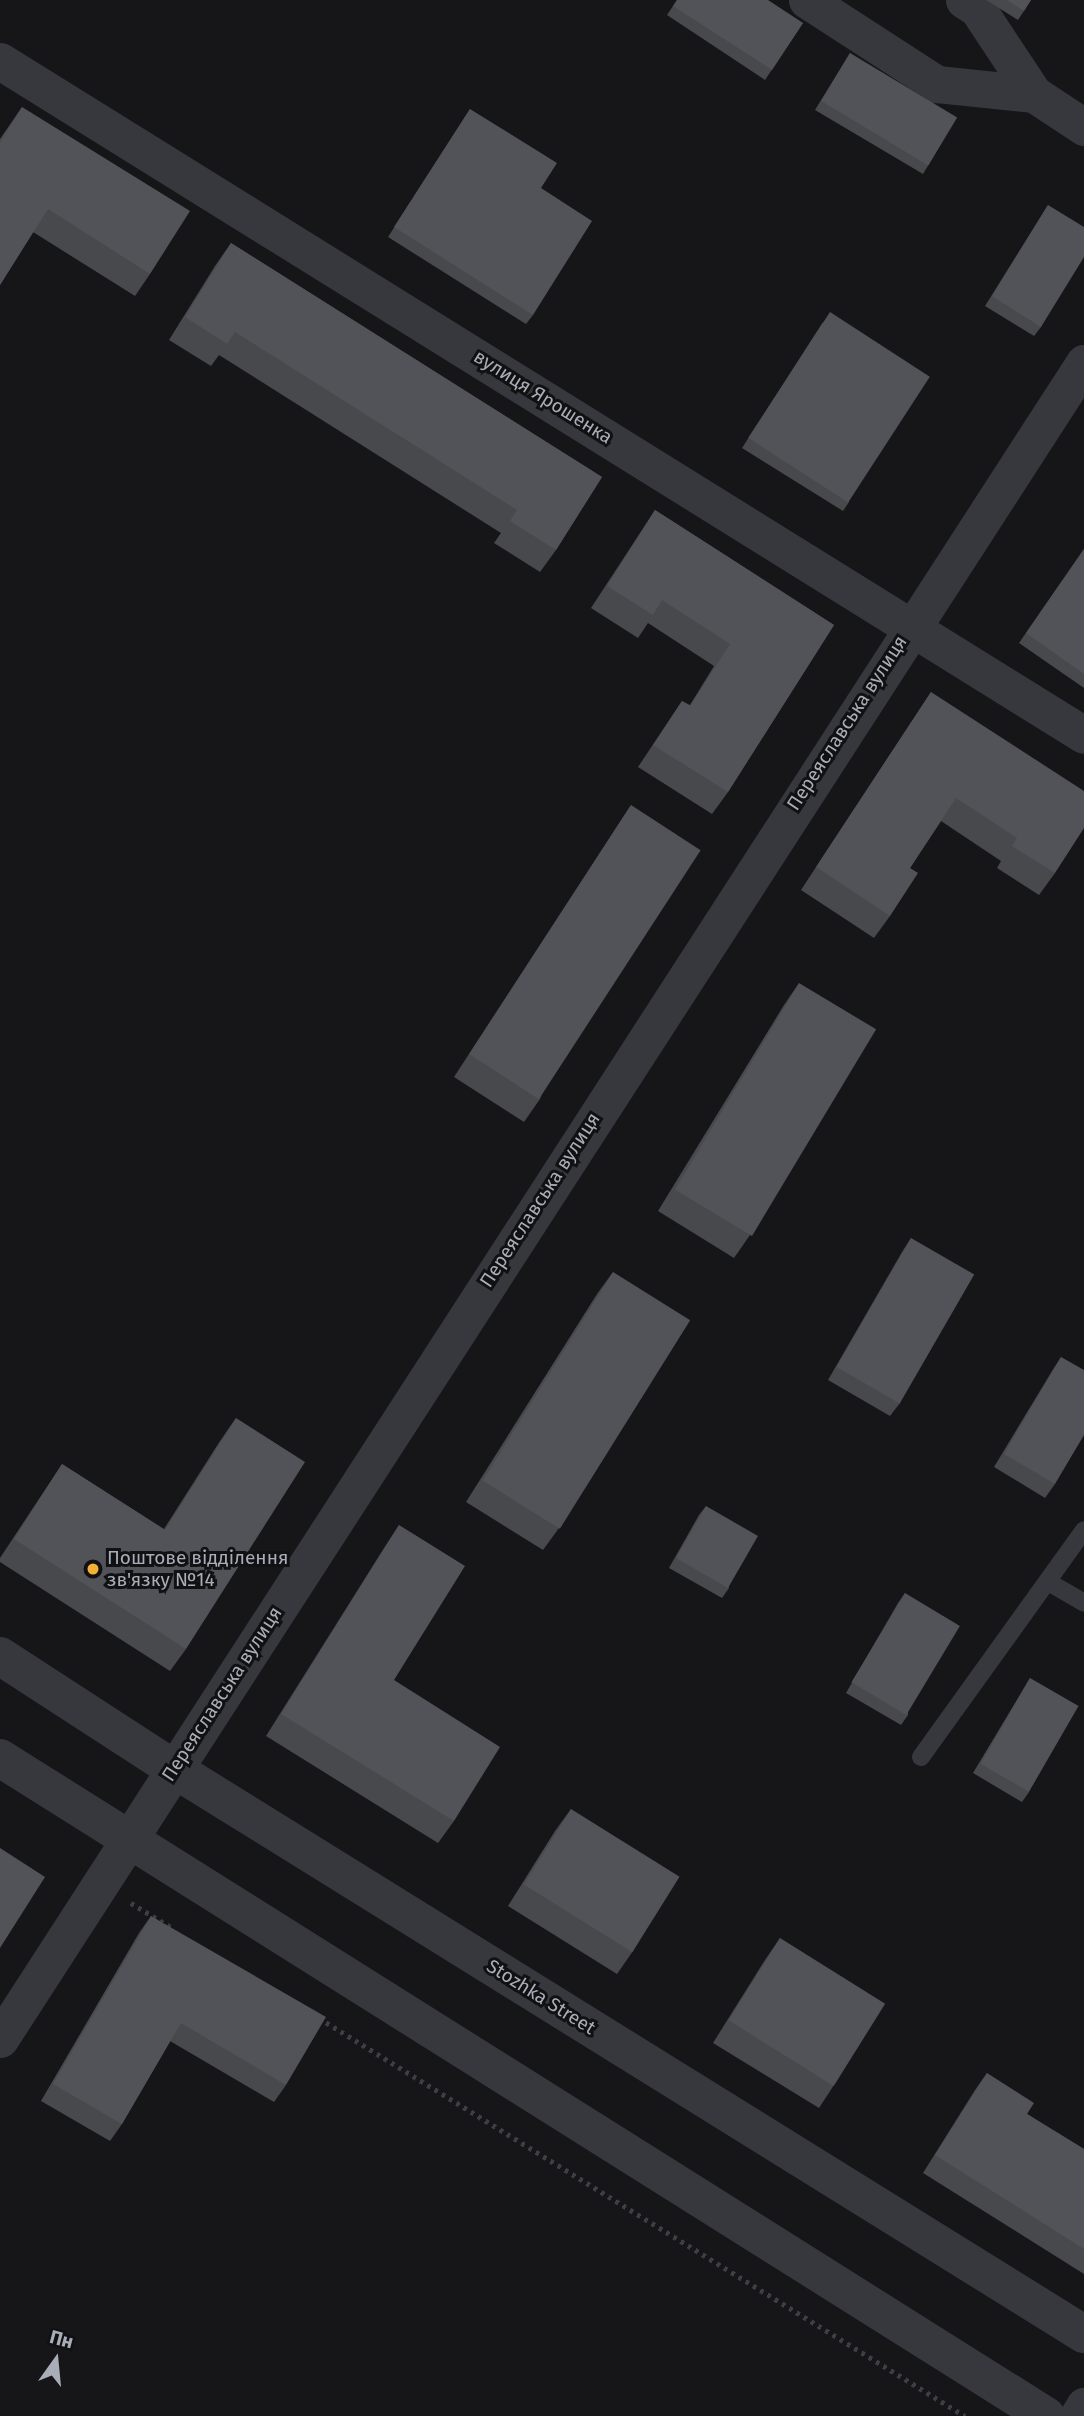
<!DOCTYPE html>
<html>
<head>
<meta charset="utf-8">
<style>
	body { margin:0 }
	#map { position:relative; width:1084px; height:2416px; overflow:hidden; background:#161618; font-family:"Fira Sans",sans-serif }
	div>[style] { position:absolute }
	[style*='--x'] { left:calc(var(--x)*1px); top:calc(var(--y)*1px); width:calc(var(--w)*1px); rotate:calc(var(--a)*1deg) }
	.path>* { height:4.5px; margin-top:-2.25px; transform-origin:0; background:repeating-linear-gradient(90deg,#3d3f44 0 3.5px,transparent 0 8.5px) }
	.service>* { height:18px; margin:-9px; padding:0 9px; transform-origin:9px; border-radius:9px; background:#37383d }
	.minor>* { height:37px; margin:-18.5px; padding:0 18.5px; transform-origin:18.5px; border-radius:18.5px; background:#37383d }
	.tertiary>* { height:38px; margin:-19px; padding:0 19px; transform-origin:19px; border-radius:19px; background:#37383d }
	.wall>* { inset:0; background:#47494d }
	.building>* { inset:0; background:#525359; transform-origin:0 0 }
	.dots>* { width:19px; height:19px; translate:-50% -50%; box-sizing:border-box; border:4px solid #111113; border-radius:50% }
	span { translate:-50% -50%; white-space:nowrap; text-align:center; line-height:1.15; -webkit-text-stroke:6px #111113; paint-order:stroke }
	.street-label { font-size:19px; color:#a8adb8 }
	.poi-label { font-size:19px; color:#a8adb8 }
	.left { translate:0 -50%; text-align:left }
	.north { position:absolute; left:21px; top:2325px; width:70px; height:70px; -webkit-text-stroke:5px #111113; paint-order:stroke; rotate:15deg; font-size:19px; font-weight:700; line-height:28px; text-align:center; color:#a8adb8 }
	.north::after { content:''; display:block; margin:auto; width:24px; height:32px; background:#a8adb8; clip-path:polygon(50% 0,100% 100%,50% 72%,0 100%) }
</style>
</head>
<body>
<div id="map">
	<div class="path">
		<div style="--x:131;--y:1903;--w:50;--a:31.2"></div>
		<div style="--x:319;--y:2018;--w:759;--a:31.64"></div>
	</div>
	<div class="service">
		<div style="--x:1050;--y:1583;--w:39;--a:30"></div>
		<div style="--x:921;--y:1757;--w:279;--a:-54.3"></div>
	</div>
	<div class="minor">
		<div style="--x:807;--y:0;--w:155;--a:32.9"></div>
		<div style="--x:937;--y:84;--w:98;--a:5.9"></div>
		<div style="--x:964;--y:0;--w:15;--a:32"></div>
		<div style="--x:977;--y:8;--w:103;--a:56.5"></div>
		<div style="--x:1034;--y:94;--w:60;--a:33.4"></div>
		<div style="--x:0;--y:61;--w:1276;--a:31.87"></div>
		<div style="--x:0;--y:2039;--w:1996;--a:-57.11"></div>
		<div style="--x:1078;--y:2416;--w:12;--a:-59"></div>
	</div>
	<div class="tertiary">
		<div style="--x:0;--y:1656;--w:207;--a:33"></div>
		<div style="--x:174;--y:1769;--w:1071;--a:31.84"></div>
		<div style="--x:0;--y:1758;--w:1236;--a:32.17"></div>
	</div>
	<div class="wall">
		<div style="clip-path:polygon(677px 0,803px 23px,765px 80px,667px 15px)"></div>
		<div style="clip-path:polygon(986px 0,1031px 0,1018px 20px)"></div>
		<div style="clip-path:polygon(850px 53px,929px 164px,923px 174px,815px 110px)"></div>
		<div style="clip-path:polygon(22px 107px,150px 274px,135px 296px,33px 232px,0 285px,0 139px)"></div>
		<div style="clip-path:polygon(470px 109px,533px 315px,526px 324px,388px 237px)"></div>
		<div style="clip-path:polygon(1048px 205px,1041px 327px,1034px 336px,985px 306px)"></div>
		<div style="clip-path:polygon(231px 243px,602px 477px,556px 550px,540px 572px,494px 543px,501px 533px,219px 355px,211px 366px,169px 340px,215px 266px)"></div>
		<div style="clip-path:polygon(823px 322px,849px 502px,843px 511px,742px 448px)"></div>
		<div style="clip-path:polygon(655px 510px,834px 625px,728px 792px,712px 814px,638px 767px,682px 701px,690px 705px,714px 666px,648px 623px,638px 638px,591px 608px,640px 533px)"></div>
		<div style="clip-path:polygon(1084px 549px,1084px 688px,1019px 643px)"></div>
		<div style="clip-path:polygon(931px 692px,1055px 873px,1039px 895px,997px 868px,1001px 861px,941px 821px,910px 868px,890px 916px,874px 938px,801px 890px)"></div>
		<div style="clip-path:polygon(631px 805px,540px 1099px,524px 1122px,454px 1077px,616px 828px)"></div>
		<div style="clip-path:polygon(799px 983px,750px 1235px,734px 1258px,658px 1211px,784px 1005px)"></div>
		<div style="clip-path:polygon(911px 1238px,900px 1403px,890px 1416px,828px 1380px,902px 1252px)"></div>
		<div style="clip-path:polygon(613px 1272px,559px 1528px,543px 1550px,466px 1502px,597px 1294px)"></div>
		<div style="clip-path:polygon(1061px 1357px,1055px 1484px,1045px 1498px,994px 1467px,1052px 1371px)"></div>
		<div style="clip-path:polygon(236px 1418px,186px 1649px,170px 1671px,0 1562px,0 1558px,62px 1464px,164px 1529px,220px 1441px)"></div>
		<div style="clip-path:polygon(706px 1506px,729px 1588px,722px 1598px,669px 1568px,699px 1515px)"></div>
		<div style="clip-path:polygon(399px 1525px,394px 1680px,454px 1821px,438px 1843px,266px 1736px,384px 1548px)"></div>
		<div style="clip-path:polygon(905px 1593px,908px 1715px,901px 1725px,846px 1693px,898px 1603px)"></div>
		<div style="clip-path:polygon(1030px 1678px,1029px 1792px,1022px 1802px,973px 1773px)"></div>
		<div style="clip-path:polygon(571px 1809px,633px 1951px,617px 1974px,508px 1906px,555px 1831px)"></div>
		<div style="clip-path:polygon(151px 1916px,286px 2085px,274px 2102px,170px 2041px,122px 2124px,110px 2141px,41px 2101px,139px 1933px)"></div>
		<div style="clip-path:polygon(780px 1938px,834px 2085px,819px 2108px,713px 2043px,765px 1960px)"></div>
		<div style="clip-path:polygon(987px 2073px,1027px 2114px,1084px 2149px,1084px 2274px,923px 2173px,975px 2090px)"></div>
	</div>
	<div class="building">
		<div style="clip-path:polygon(677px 0,768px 0,803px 23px,772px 70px,673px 6px)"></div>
		<div style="clip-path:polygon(1007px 0,1031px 0,1024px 11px)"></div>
		<div style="left:850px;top:53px;width:125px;height:56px;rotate:31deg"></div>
		<div style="clip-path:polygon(22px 107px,190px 211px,150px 274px,48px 209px,0 285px,0 142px)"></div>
		<div style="clip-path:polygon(470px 109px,557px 163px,541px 188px,592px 221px,533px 315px,394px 227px)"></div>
		<div style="clip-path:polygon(1048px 205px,1084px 227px,1084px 257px,1041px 327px,992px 296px)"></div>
		<div style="clip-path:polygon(231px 243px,602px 477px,556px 550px,510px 521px,517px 510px,235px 332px,227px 344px,185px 317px)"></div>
		<div style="left:830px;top:312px;width:119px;height:150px;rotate:33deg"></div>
		<div style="clip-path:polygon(655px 510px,834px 625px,728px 792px,653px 745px,682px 701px,690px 706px,730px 644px,662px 600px,653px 615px,607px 586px)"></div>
		<div style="clip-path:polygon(1084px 549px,1084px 674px,1026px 633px)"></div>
		<div style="clip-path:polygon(931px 692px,1084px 791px,1084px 828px,1055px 873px,1012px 846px,1017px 838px,956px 798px,910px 868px,918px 873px,890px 916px,816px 867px)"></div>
		<div style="left:631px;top:805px;width:83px;height:297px;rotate:33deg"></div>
		<div style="left:799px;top:983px;width:90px;height:241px;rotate:31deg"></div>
		<div style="left:911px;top:1238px;width:73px;height:149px;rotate:30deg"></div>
		<div style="left:613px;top:1272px;width:91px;height:246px;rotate:32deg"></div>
		<div style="clip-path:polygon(1061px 1357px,1084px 1370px,1084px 1435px,1055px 1484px,1004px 1454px)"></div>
		<div style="clip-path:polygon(236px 1418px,305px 1462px,186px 1649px,14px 1539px,62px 1464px,165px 1530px)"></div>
		<div style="left:706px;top:1506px;width:60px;height:60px;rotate:30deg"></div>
		<div style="clip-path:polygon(399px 1525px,465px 1566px,394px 1680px,500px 1747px,454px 1821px,281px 1714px)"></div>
		<div style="left:905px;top:1593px;width:64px;height:104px;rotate:31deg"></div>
		<div style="left:1030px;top:1678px;width:56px;height:99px;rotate:30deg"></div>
		<div style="left:571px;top:1809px;width:128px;height:89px;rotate:32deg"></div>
		<div style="clip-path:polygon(0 1848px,45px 1877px,0 1948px)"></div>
		<div style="clip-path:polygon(151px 1916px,326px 2017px,286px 2085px,181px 2023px,122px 2124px,53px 2084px)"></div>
		<div style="left:780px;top:1938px;width:124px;height:97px;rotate:32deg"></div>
		<div style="clip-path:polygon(987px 2073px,1034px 2103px,1027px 2114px,1084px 2149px,1084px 2249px,935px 2155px)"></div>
	</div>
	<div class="dots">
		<div style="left:93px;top:1569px;background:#f2b134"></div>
	</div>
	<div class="street-label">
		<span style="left:543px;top:397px;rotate:32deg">вулиця Ярошенка</span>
		<span style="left:847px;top:723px;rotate:-57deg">Переяславська вулиця</span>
		<span style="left:540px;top:1200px;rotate:-57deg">Переяславська вулиця</span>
		<span style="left:222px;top:1694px;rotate:-57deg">Переяславська вулиця</span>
		<span style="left:541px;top:1997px;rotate:32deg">Stozhka Street</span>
	</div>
	<div class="poi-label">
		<span class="left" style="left:107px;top:1569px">Поштове відділення<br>зв'язку №14</span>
	</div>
	<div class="north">Пн</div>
</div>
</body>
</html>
